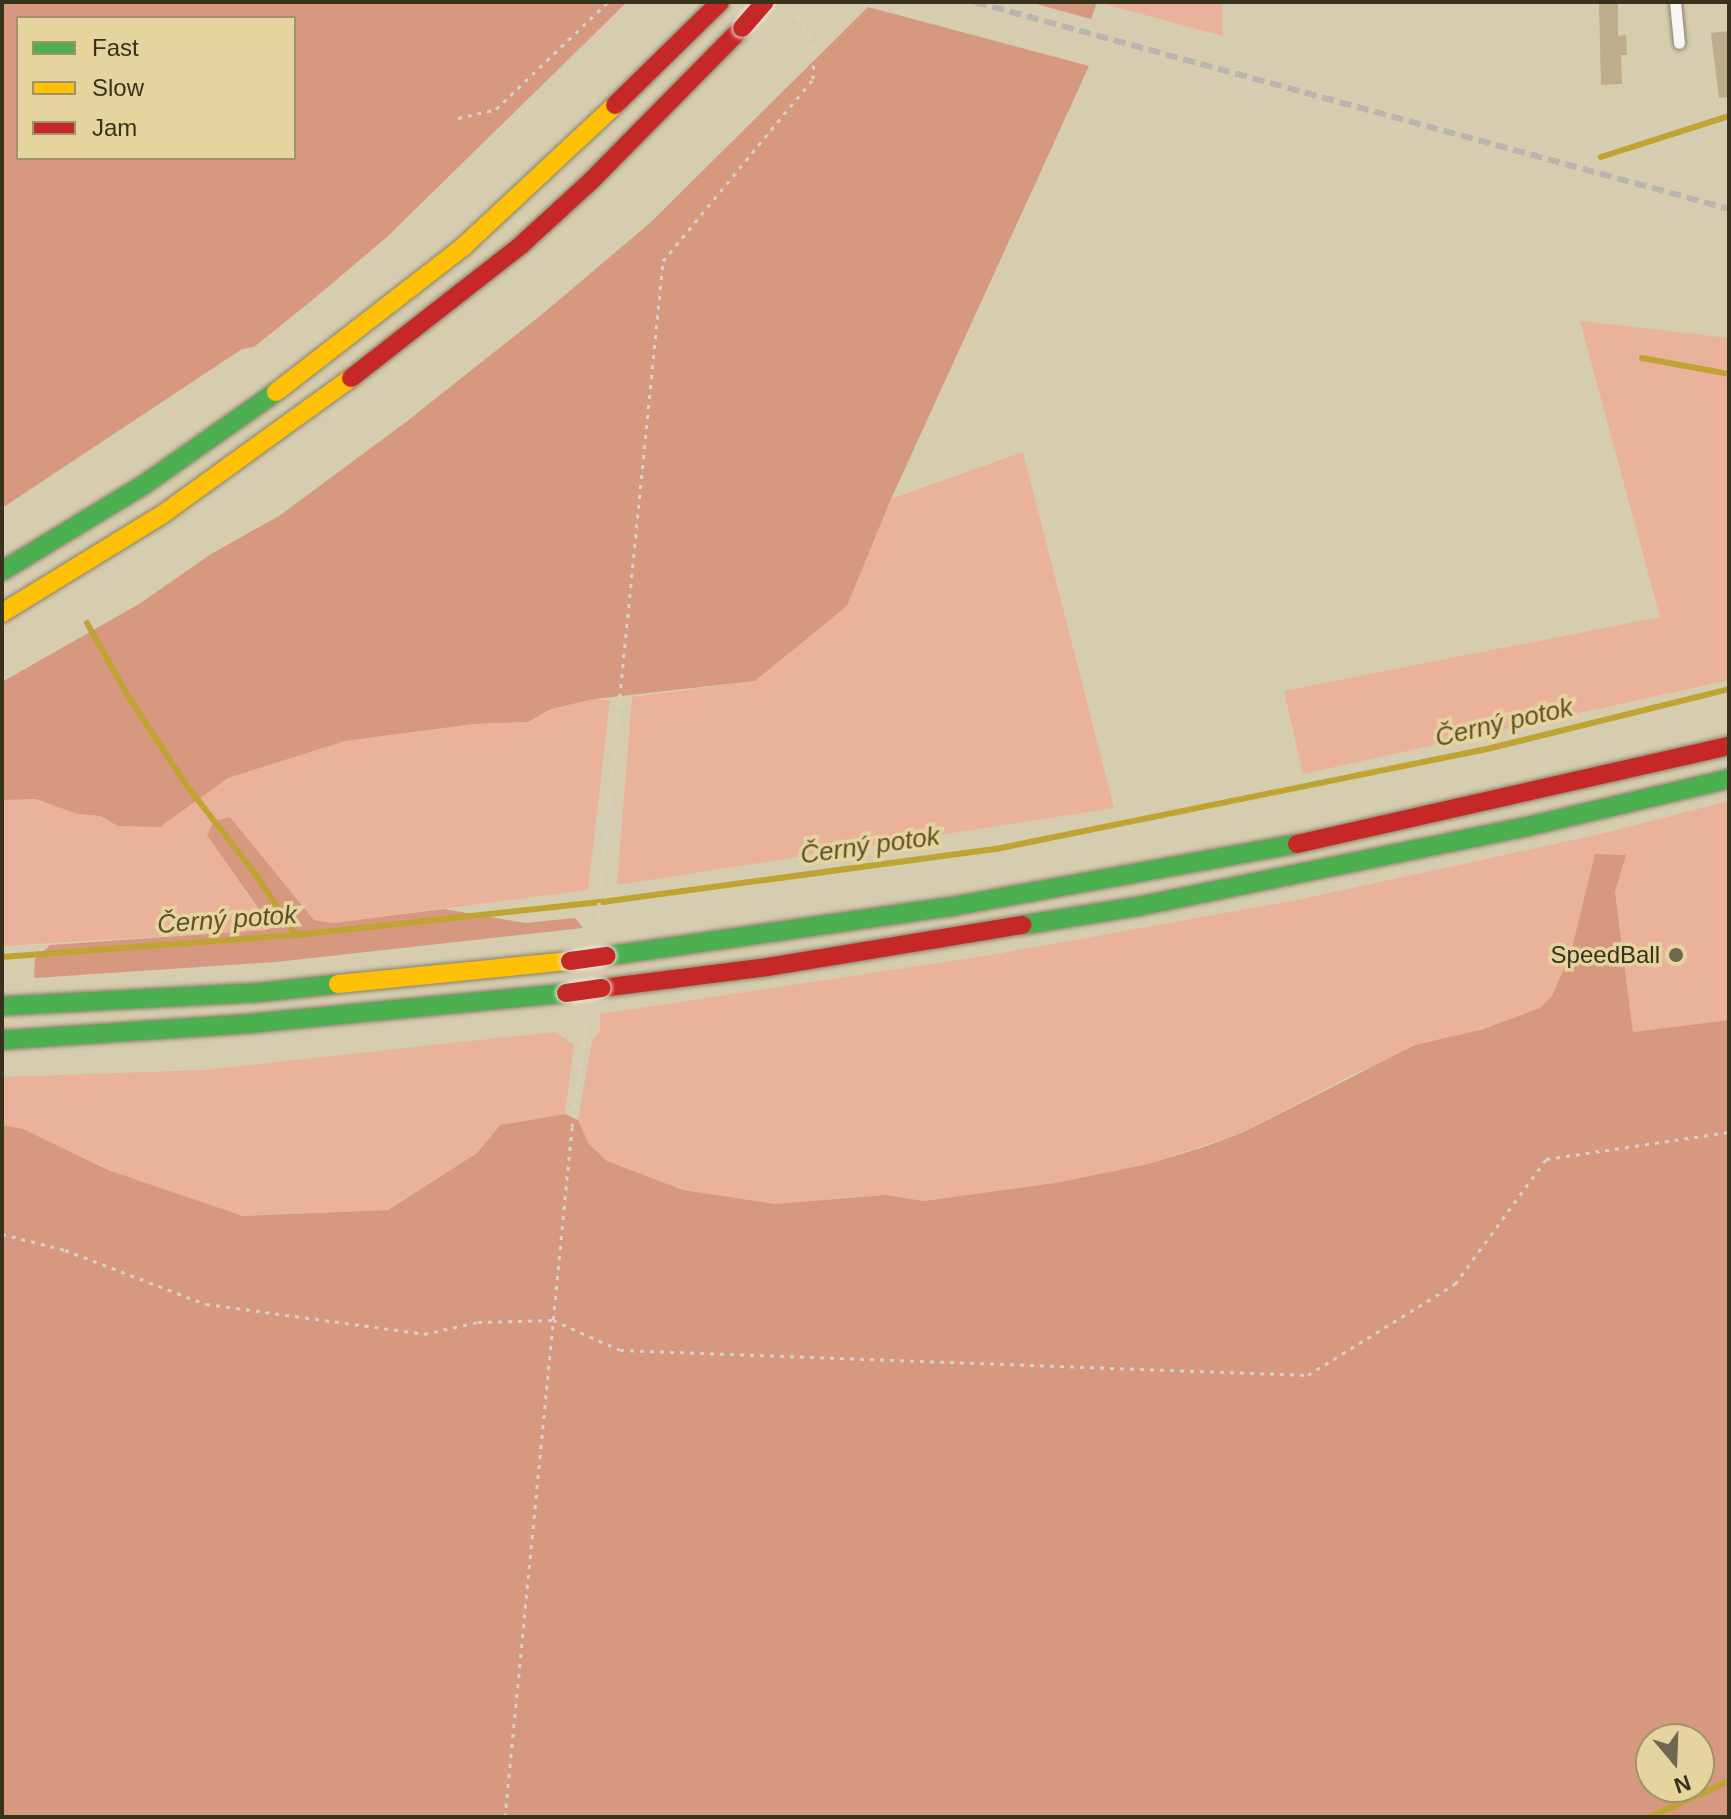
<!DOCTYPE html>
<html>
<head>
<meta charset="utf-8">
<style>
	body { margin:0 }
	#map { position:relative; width:1731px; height:1819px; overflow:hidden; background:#d6ccaf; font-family:Helvetica,sans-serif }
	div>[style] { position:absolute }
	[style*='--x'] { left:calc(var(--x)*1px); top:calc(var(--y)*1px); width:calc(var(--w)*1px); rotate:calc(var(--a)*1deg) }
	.green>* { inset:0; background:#ebb29b }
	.forest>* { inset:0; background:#d79880 }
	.stream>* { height:6px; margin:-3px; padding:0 3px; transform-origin:3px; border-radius:3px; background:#bfa434 }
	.building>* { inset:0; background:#bead8c }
	.path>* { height:3px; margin-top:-1.5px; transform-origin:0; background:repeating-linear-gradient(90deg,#d5d1c8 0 4px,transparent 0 10px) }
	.roads { filter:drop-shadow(0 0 2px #88816a) drop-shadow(0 0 2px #88816a) }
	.lane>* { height:11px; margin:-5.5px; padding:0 5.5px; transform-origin:5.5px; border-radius:5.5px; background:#f9f7f3 }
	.fast>* { height:18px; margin:-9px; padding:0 9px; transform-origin:9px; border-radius:9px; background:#4caf50 }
	.slow>* { height:18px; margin:-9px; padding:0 9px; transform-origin:9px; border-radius:9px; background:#ffc107 }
	.jam>* { height:18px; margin:-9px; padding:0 9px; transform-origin:9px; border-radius:9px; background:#c62828 }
	.rail>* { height:6px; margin-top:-3px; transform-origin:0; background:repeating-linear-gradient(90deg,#b8b6ae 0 12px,transparent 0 18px) }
	.bridges { filter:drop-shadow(0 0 2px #ede8db) drop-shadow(0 0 2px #ede8db) }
	.jam-bridge>* { height:18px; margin:-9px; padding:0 9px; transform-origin:9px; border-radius:9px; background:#c62828 }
	.dots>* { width:22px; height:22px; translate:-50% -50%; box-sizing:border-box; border:4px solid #e6d49f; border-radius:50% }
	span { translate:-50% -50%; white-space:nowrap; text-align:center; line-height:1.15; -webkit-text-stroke:7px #e6d49f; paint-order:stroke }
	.poi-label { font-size:24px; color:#38311c }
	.right { translate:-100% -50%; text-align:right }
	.water-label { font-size:26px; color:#605123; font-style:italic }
	.frame { position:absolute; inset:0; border:4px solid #38311c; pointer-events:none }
	.legend { position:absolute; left:16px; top:16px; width:280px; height:144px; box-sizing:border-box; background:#e6d49f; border:2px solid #a0936b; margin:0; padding:10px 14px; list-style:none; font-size:24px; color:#38311c }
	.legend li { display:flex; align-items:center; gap:16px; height:40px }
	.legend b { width:40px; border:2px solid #a0936b }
	.north { position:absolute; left:1635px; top:1723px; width:80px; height:80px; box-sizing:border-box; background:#e6d49f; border:2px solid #a0936b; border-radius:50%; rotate:161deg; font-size:22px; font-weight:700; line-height:32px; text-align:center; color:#38311c }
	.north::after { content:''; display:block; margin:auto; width:28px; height:36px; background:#6f674f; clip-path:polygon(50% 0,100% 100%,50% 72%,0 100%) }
</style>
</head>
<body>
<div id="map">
	<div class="green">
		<div style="clip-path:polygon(1097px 2px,1222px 2px,1223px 36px)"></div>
		<div style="clip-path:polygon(1580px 321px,1729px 338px,1729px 680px,1303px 774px,1284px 691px,1660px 617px)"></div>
		<div style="clip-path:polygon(1023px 452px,1114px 808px,617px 885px,632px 697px,755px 681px,847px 606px,891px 499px)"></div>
		<div style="clip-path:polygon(594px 699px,610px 700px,588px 890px,333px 923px,314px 920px,230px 817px,244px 890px,263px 915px,267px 930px,2px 946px,2px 800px,36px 799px,77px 814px,100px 816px,118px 826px,201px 795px,228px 778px,345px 741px,474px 724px,527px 722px,551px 709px)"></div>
		<div style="clip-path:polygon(1729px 801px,1729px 1020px,1633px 1032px,1615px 892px,1625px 855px,1596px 854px,1571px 952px,1552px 996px,1540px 1008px,1353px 1074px,1244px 1132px,1148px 1164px,1055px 1183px,924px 1201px,885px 1195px,775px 1204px,683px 1190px,607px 1161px,589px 1144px,578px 1120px,592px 1041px,600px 1030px,600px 1014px,985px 956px,1297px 900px,1596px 835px)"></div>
		<div style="clip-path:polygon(555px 1032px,574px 1045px,565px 1114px,500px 1125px,477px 1153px,387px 1210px,243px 1216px,108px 1170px,23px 1129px,2px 1125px,2px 1077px,204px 1070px)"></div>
	</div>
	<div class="forest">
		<div style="clip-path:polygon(evenodd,2px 2px,627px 2px,387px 237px,310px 302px,254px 347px,242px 349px,2px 508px,2px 2px,18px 18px,294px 18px,294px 158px,18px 158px,18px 18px)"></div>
		<div style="clip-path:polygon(1029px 2px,1097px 2px,1091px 19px)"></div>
		<div style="clip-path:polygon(868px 7px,1089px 66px,891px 499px,847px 606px,755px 681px,594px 699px,551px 709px,528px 722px,474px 724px,345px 741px,228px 778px,160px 827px,118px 826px,100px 816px,77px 814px,36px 799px,2px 800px,2px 682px,139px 604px,211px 554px,279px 516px,406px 422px,546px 311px,651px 222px)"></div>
		<div style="clip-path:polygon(230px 817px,314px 920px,333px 923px,444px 909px,525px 923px,575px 918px,583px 928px,276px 962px,34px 978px,35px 959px,50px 945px,267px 930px,263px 915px,207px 835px,214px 821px)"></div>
		<div style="clip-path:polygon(evenodd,1595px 854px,1626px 855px,1615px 892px,1633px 1032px,1729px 1020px,1729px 1817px,2px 1817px,2px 1125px,23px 1129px,108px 1170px,243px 1216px,388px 1210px,477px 1153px,500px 1125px,565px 1114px,578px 1120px,589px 1144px,607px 1161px,683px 1190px,775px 1204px,885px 1195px,924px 1201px,1055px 1183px,1148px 1164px,1204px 1147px,1244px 1132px,1415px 1045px,1480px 1030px,1540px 1008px,1552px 996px,1571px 952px,1595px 854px,1699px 1739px,1699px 1787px,1651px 1787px,1651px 1739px,1699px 1739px)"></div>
	</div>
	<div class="stream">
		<div style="--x:1601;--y:157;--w:134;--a:-17.8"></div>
		<div style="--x:1642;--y:358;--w:88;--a:10.4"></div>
		<div style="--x:87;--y:623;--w:86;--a:60.8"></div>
		<div style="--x:129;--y:698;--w:105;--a:56.6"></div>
		<div style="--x:187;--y:786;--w:114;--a:52.1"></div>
		<div style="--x:257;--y:876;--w:71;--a:56.5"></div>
		<div style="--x:2;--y:957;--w:295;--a:-4.3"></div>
		<div style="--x:296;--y:935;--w:308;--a:-6.2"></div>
		<div style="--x:602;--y:902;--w:398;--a:-7.7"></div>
		<div style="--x:996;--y:849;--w:501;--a:-11.51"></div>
		<div style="--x:1487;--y:749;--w:249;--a:-13.9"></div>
		<div style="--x:1650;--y:1817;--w:87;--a:-24.5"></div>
	</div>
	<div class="building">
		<div style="clip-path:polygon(1599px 2px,1618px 2px,1618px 36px,1626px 35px,1627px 55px,1621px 55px,1622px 84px,1601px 85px)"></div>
		<div style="clip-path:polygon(1729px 31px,1729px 97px,1719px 98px,1711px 33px)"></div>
	</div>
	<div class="path">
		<div style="--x:458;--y:118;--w:39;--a:-13"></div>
		<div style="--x:496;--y:109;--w:155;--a:-43.7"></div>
		<div style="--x:597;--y:926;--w:668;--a:-84.33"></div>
		<div style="--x:663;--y:261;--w:236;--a:-50.5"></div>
		<div style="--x:813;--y:79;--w:32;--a:-88"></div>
		<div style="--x:814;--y:47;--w:33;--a:-117"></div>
		<div style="--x:799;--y:18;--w:7;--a:-164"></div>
		<div style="--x:2;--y:1234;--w:65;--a:14.3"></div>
		<div style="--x:65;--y:1250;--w:151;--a:21"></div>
		<div style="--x:206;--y:1304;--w:220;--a:7.8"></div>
		<div style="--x:424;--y:1334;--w:55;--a:-12.5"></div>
		<div style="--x:478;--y:1322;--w:75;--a:-1.5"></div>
		<div style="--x:553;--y:1320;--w:73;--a:24.1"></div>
		<div style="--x:620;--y:1350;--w:688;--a:2.08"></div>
		<div style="--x:1308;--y:1375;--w:173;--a:-31.8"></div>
		<div style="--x:1455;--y:1284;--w:155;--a:-53.9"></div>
		<div style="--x:1546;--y:1159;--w:185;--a:-8.4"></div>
		<div style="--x:505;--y:1817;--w:693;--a:-84.45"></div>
		<div style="--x:572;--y:1127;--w:107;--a:-81.9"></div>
	</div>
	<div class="roads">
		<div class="lane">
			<div style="--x:1675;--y:2;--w:41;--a:84.4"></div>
		</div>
		<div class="fast">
			<div style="--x:2;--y:571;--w:167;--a:-31.3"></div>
			<div style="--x:145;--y:484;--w:160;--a:-35.1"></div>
			<div style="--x:1023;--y:925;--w:119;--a:-9.2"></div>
			<div style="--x:1140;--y:906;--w:389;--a:-11.6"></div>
			<div style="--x:1521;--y:828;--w:214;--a:-13.3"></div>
			<div style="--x:607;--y:956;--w:345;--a:-8.2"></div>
			<div style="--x:949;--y:907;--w:354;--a:-10.3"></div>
			<div style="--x:2;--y:1006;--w:252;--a:-3"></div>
			<div style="--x:254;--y:993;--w:84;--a:-6.1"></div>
			<div style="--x:2;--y:1040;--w:254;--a:-3.8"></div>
			<div style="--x:255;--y:1023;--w:312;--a:-5.5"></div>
		</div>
		<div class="slow">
			<div style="--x:276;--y:392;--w:238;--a:-37.8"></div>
			<div style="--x:464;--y:246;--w:207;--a:-43"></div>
			<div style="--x:2;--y:613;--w:189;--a:-31.6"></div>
			<div style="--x:163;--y:514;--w:232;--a:-35.9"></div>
			<div style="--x:338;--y:984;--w:233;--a:-5.7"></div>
		</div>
		<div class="jam">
			<div style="--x:615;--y:105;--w:147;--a:-44.4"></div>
			<div style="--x:351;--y:378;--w:216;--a:-38"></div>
			<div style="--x:521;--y:245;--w:93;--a:-42.4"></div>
			<div style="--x:590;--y:182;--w:216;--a:-45.4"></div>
			<div style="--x:1297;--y:844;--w:443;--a:-12.8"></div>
			<div style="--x:602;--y:988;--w:167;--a:-7.2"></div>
			<div style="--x:768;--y:967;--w:258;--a:-9.4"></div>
		</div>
	</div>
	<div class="rail">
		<div style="--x:975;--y:2;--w:782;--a:15.35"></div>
	</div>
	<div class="bridges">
		<div class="jam-bridge">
			<div style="--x:742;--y:28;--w:35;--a:-49"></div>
			<div style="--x:570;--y:961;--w:37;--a:-8"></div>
			<div style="--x:566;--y:993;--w:36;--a:-8"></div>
		</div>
	</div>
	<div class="dots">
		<div style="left:1676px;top:955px;background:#6f674f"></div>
	</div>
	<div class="poi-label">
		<span class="right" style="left:1660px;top:955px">SpeedBall</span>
	</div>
	<div class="water-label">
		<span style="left:1504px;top:723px;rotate:-13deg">Černý potok</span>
		<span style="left:870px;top:846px;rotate:-8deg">Černý potok</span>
		<span style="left:227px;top:920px;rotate:-4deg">Černý potok</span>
	</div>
	<div class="frame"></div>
	<ul class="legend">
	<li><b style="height:10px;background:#4caf50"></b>Fast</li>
	<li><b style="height:10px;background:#ffc107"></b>Slow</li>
	<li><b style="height:10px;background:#c62828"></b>Jam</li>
	</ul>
	<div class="north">N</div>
</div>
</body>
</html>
